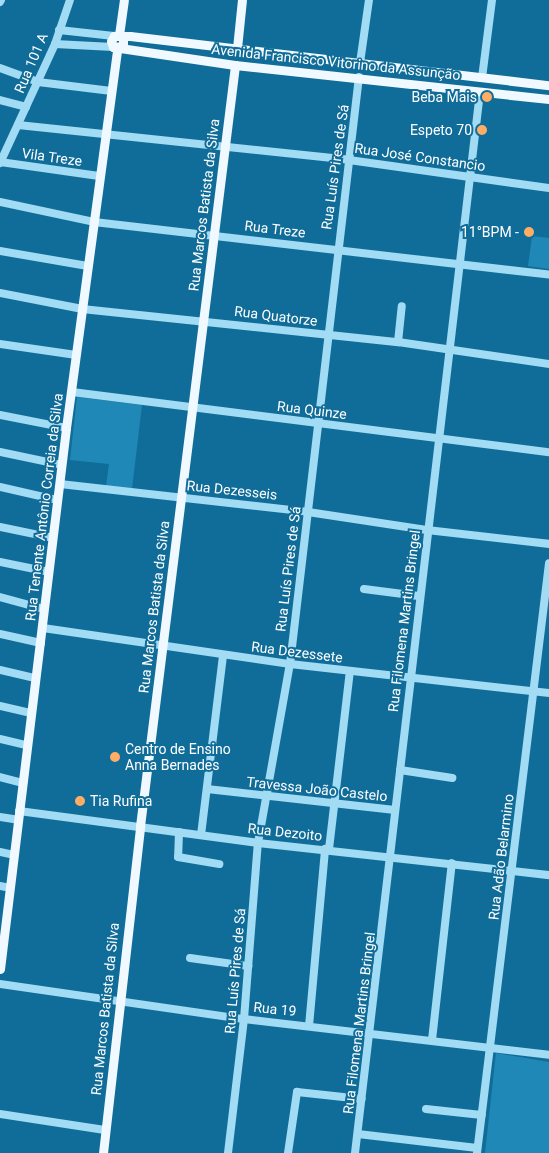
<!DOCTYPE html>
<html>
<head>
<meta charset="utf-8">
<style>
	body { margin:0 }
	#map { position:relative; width:549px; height:1153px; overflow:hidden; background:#106d99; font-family:Roboto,sans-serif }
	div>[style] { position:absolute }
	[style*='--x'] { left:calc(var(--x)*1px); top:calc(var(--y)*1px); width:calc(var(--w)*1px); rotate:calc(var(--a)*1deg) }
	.green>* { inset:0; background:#1f88b6 }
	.minor>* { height:8px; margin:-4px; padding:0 4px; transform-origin:4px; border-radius:4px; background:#a2dbf4 }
	.major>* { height:9px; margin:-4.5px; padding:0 4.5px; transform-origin:4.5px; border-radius:4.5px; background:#eff9ff }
	.dots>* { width:14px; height:14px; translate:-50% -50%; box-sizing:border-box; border:2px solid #106d99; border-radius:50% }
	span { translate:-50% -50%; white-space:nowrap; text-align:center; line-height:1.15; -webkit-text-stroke:4px #106d99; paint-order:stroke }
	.street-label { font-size:14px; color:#fff }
	.poi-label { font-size:14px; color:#fff }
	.right { translate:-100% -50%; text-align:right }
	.left { translate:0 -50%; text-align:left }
</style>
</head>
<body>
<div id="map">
	<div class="green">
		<div style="clip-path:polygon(532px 236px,549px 238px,549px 269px,528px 266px)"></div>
		<div style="clip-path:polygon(77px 397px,142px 405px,132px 489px,106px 486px,109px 464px,70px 460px)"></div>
		<div style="clip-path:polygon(496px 1053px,549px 1062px,549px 1153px,485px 1153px)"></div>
	</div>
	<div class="minor">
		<div style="--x:0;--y:2;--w:2;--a:-63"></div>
		<div style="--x:59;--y:30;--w:55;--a:6.2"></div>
		<div style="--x:55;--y:44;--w:58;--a:3"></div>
		<div style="--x:360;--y:63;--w:64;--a:-81.9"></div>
		<div style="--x:0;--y:68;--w:40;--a:20.2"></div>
		<div style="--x:38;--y:82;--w:74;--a:7"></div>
		<div style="--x:482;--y:78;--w:79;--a:-82.7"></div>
		<div style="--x:0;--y:100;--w:27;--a:15"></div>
		<div style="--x:18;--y:125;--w:333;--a:6"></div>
		<div style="--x:349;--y:160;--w:202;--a:8"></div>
		<div style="--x:0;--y:162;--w:100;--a:8"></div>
		<div style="--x:0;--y:163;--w:131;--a:-65.2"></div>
		<div style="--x:55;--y:44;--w:46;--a:-71.2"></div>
		<div style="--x:0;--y:202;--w:96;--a:12"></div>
		<div style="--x:94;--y:222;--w:458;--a:6.6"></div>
		<div style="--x:0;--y:251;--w:89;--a:9.7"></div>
		<div style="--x:0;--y:293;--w:84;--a:11"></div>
		<div style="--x:82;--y:309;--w:318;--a:6"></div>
		<div style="--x:398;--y:342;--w:153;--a:8.3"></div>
		<div style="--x:398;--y:342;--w:36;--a:-84"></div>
		<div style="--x:0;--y:344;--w:77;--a:8.2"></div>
		<div style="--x:72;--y:392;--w:481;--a:7.2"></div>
		<div style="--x:0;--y:415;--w:67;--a:11.1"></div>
		<div style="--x:0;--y:452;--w:63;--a:11.8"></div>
		<div style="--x:60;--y:484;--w:250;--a:6.4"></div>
		<div style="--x:308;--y:512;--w:120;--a:8.6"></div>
		<div style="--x:427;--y:530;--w:123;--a:6.5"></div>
		<div style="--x:0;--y:487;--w:58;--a:12.8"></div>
		<div style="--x:0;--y:527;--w:54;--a:11.7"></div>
		<div style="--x:0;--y:562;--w:50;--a:11.5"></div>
		<div style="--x:364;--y:589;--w:55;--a:7.3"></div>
		<div style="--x:0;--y:597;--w:46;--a:15.3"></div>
		<div style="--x:43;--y:628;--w:250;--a:8.3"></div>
		<div style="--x:290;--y:664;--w:261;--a:6.4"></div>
		<div style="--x:0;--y:634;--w:42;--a:12.4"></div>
		<div style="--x:0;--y:670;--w:36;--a:13"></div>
		<div style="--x:0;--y:706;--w:32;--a:13"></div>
		<div style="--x:0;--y:739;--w:28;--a:13"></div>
		<div style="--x:400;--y:770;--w:53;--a:8.7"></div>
		<div style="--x:0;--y:777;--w:24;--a:15"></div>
		<div style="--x:207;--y:789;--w:189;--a:6.4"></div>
		<div style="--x:19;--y:811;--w:241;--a:7.6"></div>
		<div style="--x:258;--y:843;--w:293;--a:6.3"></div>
		<div style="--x:0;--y:817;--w:18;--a:9"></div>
		<div style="--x:179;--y:832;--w:25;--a:92"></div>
		<div style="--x:178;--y:857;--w:42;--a:9.7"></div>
		<div style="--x:201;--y:835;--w:181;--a:-83"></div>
		<div style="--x:329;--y:849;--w:179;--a:-83.3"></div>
		<div style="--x:0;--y:852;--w:14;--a:12"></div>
		<div style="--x:0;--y:886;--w:10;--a:11"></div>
		<div style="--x:190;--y:958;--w:59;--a:7.9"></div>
		<div style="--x:0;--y:984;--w:246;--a:8.2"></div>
		<div style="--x:244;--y:1019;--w:307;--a:6.7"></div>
		<div style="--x:309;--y:1026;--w:178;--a:-84.8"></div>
		<div style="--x:432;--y:1040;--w:178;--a:-83.6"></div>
		<div style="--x:426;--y:1109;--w:56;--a:6.1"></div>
		<div style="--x:0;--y:1114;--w:106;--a:8.7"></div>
		<div style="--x:358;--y:1134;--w:120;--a:6.7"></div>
		<div style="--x:228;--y:1153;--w:135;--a:-83.2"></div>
		<div style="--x:244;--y:1019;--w:177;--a:-85.5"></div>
		<div style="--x:258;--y:843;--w:182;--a:-79.9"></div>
		<div style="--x:290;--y:664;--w:591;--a:-83.3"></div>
		<div style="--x:288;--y:1153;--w:62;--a:-81.6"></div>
		<div style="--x:297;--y:1092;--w:65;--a:6.1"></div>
		<div style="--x:355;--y:1153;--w:1068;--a:-83.28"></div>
		<div style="--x:477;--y:1153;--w:594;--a:-83.04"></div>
	</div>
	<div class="major">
		<div style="--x:119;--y:35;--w:35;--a:-82"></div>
		<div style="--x:123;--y:37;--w:9;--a:90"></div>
		<div style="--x:123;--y:46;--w:10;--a:174"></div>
		<div style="--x:113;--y:47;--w:6;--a:-108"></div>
		<div style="--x:111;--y:41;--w:6;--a:-59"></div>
		<div style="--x:114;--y:36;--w:16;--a:0"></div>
		<div style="--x:130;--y:36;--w:422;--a:6.7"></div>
		<div style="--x:120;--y:48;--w:116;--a:8.4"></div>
		<div style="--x:235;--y:65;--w:316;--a:6.2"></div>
		<div style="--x:237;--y:48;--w:48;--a:-84.1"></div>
		<div style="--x:0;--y:969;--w:545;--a:-83.04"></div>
		<div style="--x:66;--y:428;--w:382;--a:-82.3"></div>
		<div style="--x:103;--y:1153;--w:329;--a:-83.5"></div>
		<div style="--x:140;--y:826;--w:767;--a:-82.88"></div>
	</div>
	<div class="dots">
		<div style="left:487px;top:97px;background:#ffad65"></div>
		<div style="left:482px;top:130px;background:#ffad65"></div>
		<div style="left:529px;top:232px;background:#ffad65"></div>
		<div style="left:115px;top:757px;background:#ffad65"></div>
		<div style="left:80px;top:801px;background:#ffad65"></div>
	</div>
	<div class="street-label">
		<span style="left:336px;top:62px;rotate:6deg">Avenida Francisco Vitorino da Assunção</span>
		<span style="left:31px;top:63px;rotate:-67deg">Rua 101 A</span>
		<span style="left:52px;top:157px;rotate:8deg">Vila Treze</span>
		<span style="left:420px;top:157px;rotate:8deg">Rua José Constancio</span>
		<span style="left:335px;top:167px;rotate:-82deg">Rua Luís Pires de Sá</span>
		<span style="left:204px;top:205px;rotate:-83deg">Rua Marcos Batista da Silva</span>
		<span style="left:275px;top:229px;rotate:7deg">Rua Treze</span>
		<span style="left:276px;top:316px;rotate:7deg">Rua Quatorze</span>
		<span style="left:312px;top:410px;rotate:7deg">Rua Quinze</span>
		<span style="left:232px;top:490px;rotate:6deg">Rua Dezesseis</span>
		<span style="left:44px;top:507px;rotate:-83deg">Rua Tenente Antônio Correia da Silva</span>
		<span style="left:288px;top:569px;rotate:-83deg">Rua Luís Pires de Sá</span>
		<span style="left:154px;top:607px;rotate:-83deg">Rua Marcos Batista da Silva</span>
		<span style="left:404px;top:621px;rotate:-83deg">Rua Filomena Martins Bringel</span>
		<span style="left:297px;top:652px;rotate:7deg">Rua Dezessete</span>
		<span style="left:317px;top:789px;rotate:6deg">Travessa João Castelo</span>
		<span style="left:285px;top:832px;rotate:6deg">Rua Dezoito</span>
		<span style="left:501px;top:857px;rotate:-83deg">Rua Adão Belarmino</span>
		<span style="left:235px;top:971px;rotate:-85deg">Rua Luís Pires de Sá</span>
		<span style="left:105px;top:1009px;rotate:-84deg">Rua Marcos Batista da Silva</span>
		<span style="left:275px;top:1009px;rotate:6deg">Rua 19</span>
		<span style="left:359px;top:1023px;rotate:-83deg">Rua Filomena Martins Bringel</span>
	</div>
	<div class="poi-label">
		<span class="right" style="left:477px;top:97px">Beba Mais</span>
		<span class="right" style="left:472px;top:130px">Espeto 70</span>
		<span class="right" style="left:519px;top:232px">11°BPM -</span>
		<span class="left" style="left:125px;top:757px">Centro de Ensino<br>Anna Bernades</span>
		<span class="left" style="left:90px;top:801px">Tia Rufina</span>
	</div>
</div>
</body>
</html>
